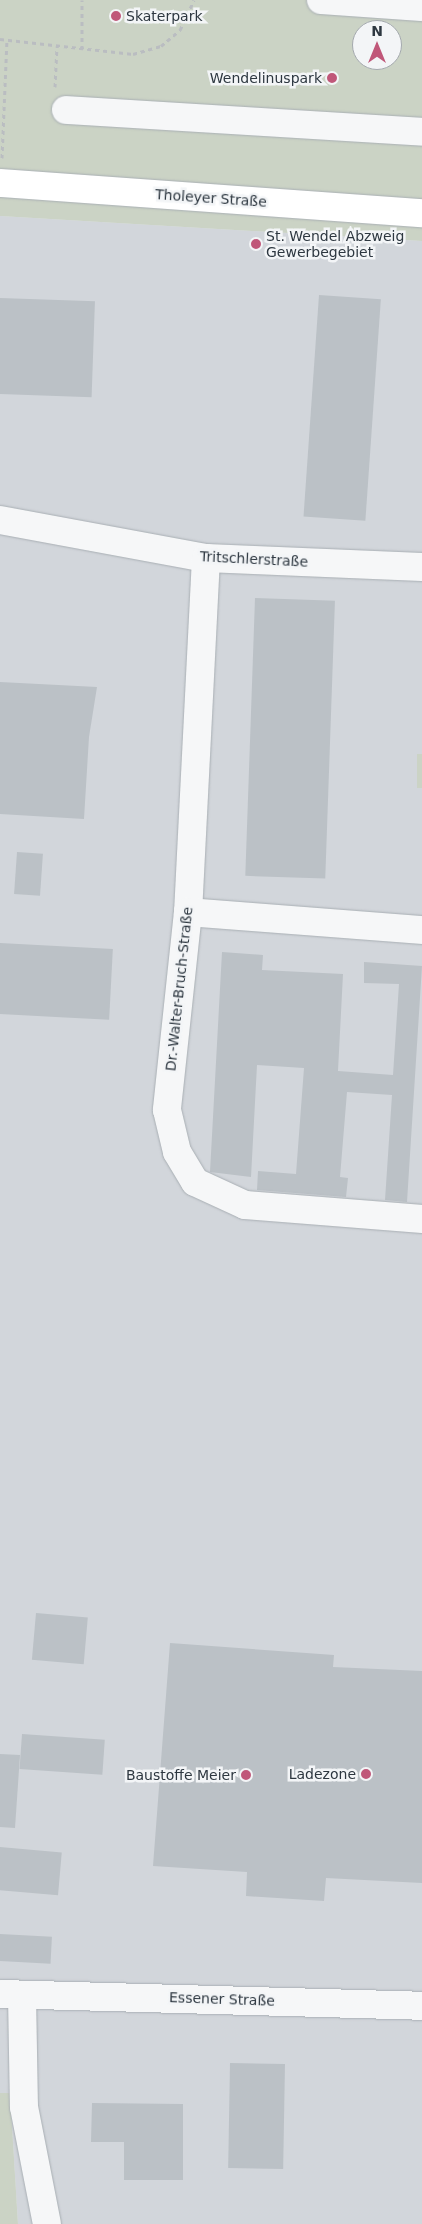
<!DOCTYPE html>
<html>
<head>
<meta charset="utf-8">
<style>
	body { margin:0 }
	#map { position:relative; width:422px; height:2224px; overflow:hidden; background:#e3e7ea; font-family:"DejaVu Sans",sans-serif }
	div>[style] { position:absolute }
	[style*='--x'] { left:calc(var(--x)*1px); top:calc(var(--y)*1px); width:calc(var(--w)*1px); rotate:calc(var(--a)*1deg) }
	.built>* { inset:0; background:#d2d6db }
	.green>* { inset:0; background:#cbd3c5; transform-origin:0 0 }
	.building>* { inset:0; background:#bbc1c6; transform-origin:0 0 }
	.path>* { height:3px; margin-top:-1.5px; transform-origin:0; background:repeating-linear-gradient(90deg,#babdc1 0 4px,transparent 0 8px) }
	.roads { filter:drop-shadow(0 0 1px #a9afb4) drop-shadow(0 0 1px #a9afb4) }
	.minor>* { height:28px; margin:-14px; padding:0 14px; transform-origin:14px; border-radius:14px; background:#f6f7f8 }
	.major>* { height:28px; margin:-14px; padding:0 14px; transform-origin:14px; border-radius:14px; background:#fff }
	.dots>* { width:14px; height:14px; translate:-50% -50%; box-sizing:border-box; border:2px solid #f3f5f7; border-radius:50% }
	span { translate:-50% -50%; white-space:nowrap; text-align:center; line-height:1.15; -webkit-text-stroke:5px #f3f5f7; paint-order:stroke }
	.poi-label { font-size:14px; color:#2d3740 }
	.left { translate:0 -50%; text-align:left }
	.right { translate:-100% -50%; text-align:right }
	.street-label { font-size:14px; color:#2d3740 }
	.north { position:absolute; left:352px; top:20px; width:50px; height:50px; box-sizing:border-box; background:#f3f5f7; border:1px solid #a4a9ae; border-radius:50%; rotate:0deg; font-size:14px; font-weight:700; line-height:20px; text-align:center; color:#2d3740 }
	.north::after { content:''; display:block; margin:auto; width:18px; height:22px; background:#c05779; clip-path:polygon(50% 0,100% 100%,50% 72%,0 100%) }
</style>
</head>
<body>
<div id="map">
	<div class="built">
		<div style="clip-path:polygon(0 216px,422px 241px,422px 2224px,18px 2224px,10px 2094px,0 2093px)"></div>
	</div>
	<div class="green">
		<div style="clip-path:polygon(evenodd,0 0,422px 0,422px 241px,0 216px,0 0,362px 30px,392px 30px,392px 60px,362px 60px,362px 30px)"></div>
		<div style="left:422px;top:754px;width:34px;height:5px;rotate:90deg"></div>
		<div style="clip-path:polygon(0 2093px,10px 2093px,18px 2224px,0 2224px)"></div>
	</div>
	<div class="building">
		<div style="left:319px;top:295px;width:62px;height:222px;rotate:4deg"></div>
		<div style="left:0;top:298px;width:95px;height:96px;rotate:2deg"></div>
		<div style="left:255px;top:598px;width:80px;height:278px;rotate:2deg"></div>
		<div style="clip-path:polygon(0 682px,97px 687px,89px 737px,84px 819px,0 814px)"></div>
		<div style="left:17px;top:852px;width:26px;height:42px;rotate:4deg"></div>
		<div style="left:0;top:943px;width:113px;height:71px;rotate:3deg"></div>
		<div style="clip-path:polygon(222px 952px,263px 955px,262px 970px,343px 974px,338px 1071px,393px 1075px,399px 984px,364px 983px,364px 962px,422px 966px,407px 1202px,385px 1200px,392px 1095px,347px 1092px,340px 1177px,348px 1178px,346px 1197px,257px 1190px,258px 1171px,296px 1174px,304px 1068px,257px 1065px,251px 1177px,210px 1172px)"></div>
		<div style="left:36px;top:1613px;width:52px;height:47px;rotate:5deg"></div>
		<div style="clip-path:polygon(170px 1643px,334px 1655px,333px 1667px,422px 1671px,422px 1883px,326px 1878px,324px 1901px,246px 1896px,247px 1872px,153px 1866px)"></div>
		<div style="left:22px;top:1734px;width:83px;height:35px;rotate:4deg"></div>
		<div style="clip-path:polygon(0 1754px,20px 1755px,15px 1828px,0 1827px)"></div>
		<div style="left:0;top:1847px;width:62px;height:43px;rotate:5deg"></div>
		<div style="left:0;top:1934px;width:52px;height:27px;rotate:3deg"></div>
		<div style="left:230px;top:2063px;width:55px;height:105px;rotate:1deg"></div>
		<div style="clip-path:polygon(92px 2103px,183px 2104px,183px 2180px,124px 2180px,124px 2142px,91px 2142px)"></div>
	</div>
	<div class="path">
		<div style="--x:0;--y:39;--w:134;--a:6.4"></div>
		<div style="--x:133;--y:54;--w:29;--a:-16"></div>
		<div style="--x:161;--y:46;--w:25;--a:-40"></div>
		<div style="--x:180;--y:30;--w:33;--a:-65"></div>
		<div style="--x:82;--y:49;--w:49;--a:-90"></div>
		<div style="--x:55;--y:87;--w:41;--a:-87.2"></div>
		<div style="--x:2;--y:158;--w:117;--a:-87.6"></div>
	</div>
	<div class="roads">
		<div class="minor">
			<div style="--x:321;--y:0;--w:101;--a:4"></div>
			<div style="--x:66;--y:110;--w:357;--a:3.5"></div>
			<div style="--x:0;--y:520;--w:209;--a:10.5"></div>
			<div style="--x:206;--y:558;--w:216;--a:2.4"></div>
			<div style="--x:206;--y:558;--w:354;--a:92.9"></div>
			<div style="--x:188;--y:912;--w:199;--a:96.1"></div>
			<div style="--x:167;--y:1110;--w:43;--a:76.6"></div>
			<div style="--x:177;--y:1152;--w:35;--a:59"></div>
			<div style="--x:195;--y:1182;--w:55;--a:24.7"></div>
			<div style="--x:245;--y:1205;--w:178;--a:4.5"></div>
			<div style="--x:188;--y:912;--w:235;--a:4.4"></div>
			<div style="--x:0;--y:1994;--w:422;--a:1.6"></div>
			<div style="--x:22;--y:1995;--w:112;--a:89"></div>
			<div style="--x:24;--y:2107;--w:119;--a:78.9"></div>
		</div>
		<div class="major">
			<div style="--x:0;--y:183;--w:423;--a:4.1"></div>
		</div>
	</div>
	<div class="dots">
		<div style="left:116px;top:16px;background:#c05779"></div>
		<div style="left:332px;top:78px;background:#c05779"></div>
		<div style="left:256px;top:244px;background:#c05779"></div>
		<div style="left:366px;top:1774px;background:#c05779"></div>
		<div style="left:246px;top:1775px;background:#c05779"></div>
	</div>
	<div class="poi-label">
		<span class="left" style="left:126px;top:16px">Skaterpark</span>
		<span class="right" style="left:322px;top:78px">Wendelinuspark</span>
		<span class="left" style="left:266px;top:244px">St. Wendel Abzweig<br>Gewerbegebiet</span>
		<span class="right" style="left:356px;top:1774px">Ladezone</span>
		<span class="right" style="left:236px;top:1775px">Baustoffe Meier</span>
	</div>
	<div class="street-label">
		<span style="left:211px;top:198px;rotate:4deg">Tholeyer Straße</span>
		<span style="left:254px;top:559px;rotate:3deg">Tritschlerstraße</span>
		<span style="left:179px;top:989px;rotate:-84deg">Dr.-Walter-Bruch-Straße</span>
		<span style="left:222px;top:1999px;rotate:2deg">Essener Straße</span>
	</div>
	<div class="north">N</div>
</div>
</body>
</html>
